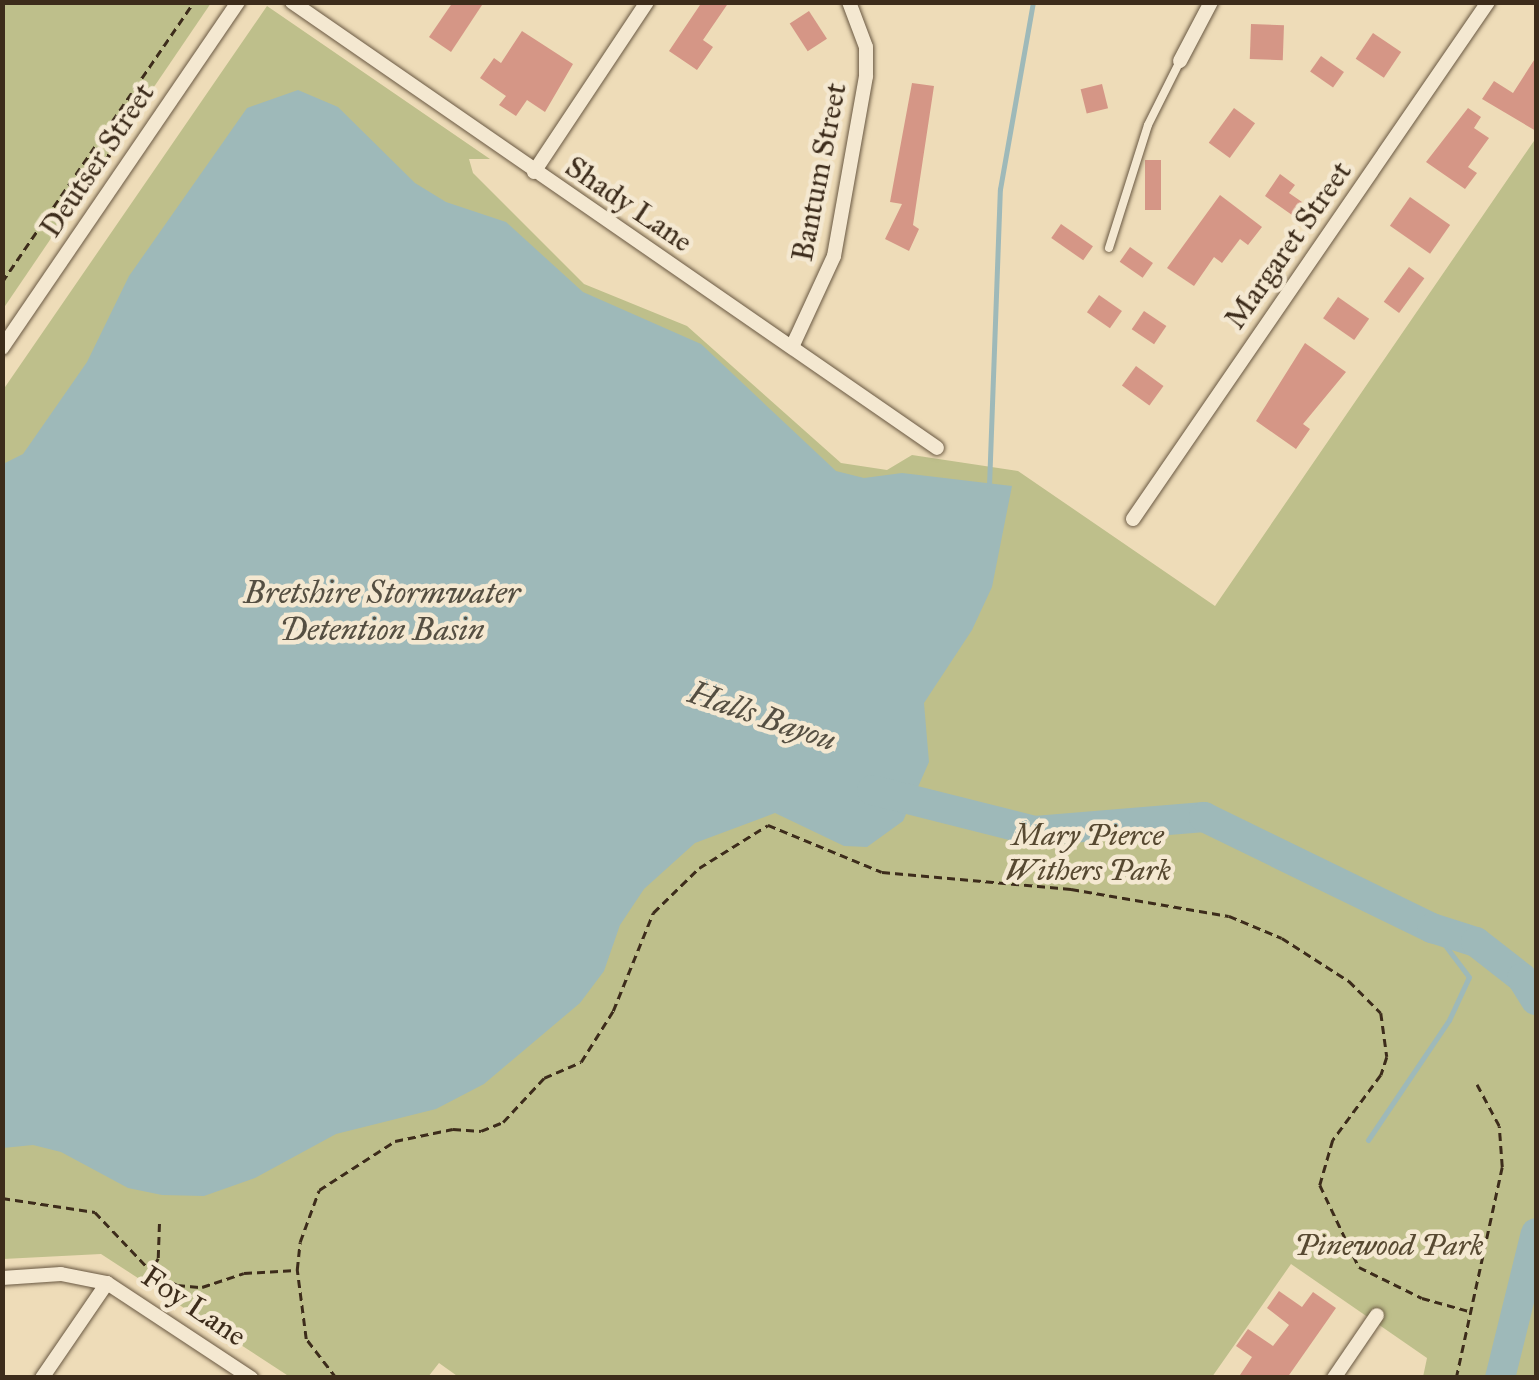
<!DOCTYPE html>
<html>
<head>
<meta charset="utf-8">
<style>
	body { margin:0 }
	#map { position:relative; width:1539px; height:1380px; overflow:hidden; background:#eedcb8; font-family:"IM FELL Great Primer",serif }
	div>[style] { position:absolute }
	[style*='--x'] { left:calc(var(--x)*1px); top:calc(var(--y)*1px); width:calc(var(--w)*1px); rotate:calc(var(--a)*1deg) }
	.green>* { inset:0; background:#bebf8b }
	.water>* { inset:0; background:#9eb9b9 }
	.stream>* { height:5px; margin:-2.5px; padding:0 2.5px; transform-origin:2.5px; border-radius:2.5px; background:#9eb9b9 }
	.river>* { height:30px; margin:-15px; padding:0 15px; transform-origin:15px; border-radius:15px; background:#9eb9b9 }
	.building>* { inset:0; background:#d59686; transform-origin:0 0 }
	.path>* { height:2.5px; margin-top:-1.25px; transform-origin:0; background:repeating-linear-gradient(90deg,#3d2c1b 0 8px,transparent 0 13px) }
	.roads { filter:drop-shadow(0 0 2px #695842) drop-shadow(0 0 2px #695842) }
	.lane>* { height:8px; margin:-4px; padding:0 4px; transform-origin:4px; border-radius:4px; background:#f4e8d1 }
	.street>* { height:14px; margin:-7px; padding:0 7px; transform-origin:7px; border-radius:7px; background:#f4e8d1 }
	span { translate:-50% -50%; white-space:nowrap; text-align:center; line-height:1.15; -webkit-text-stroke:9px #f4e8d1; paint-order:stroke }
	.street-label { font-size:30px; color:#3d2c1b }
	.park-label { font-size:30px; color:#574931; font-style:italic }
	.water-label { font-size:32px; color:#554f42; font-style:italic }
	.frame { position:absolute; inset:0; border:5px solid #3d2c1b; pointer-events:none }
</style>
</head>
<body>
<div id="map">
	<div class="green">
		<div style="clip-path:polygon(2px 3px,211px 3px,3px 309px,2px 309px)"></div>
		<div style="clip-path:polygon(267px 6px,490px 159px,469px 159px,473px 173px,584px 284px,687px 326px,841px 463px,887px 470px,912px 455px,1018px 471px,1215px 606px,1536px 138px,1536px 1377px,1423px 1377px,1427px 1358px,1291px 1264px,1212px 1377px,460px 1378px,439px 1363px,428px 1377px,290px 1377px,101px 1254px,3px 1259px,3px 390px)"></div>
	</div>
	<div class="water">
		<div style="clip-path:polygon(298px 90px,338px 107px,415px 183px,446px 202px,506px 222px,583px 292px,701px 344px,836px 471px,864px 478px,902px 473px,1012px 486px,992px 587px,972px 630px,924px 703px,929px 762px,903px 821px,867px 847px,844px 846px,775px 813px,695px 843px,644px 889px,620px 925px,604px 971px,580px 1003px,484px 1084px,436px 1109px,336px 1134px,255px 1178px,204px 1196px,162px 1195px,128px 1188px,61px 1152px,33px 1145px,3px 1148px,3px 464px,23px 454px,87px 362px,129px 276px,247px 108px)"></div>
	</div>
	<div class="stream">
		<div style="--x:989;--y:486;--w:297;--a:-87.9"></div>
		<div style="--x:1000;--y:189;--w:190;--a:-80"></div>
		<div style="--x:1368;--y:1140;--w:145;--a:-56"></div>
		<div style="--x:1449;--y:1020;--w:47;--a:-65.1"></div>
		<div style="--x:1469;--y:977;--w:61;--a:-127.1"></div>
	</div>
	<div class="river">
		<div style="--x:872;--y:790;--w:168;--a:14.1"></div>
		<div style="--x:1035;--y:831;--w:170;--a:-4.7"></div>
		<div style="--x:1204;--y:817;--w:254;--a:26"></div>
		<div style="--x:1432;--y:928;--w:46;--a:17.7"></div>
		<div style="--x:1476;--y:942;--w:58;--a:38"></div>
		<div style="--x:1522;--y:978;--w:26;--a:58"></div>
		<div style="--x:1500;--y:1378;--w:149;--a:-76.1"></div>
	</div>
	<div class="building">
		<div style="clip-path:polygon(453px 2px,484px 2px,451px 52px,429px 37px)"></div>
		<div style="clip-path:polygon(702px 2px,729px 2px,703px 40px,713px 47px,697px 70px,669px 51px)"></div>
		<div style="left:809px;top:11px;width:33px;height:23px;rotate:57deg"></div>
		<div style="left:1251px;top:24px;width:33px;height:35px;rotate:2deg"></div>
		<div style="clip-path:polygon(522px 31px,573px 64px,545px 112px,527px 100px,516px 116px,499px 105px,506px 96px,480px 78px,494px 58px,501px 63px)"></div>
		<div style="left:1373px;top:33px;width:34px;height:31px;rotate:34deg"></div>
		<div style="left:1321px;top:56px;width:28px;height:19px;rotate:35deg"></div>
		<div style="clip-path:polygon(1536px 57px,1536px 131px,1482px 99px,1494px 81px,1513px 93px)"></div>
		<div style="clip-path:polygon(912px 83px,934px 86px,913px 225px,919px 229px,909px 251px,885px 239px,902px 204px,890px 202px)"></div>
		<div style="left:1102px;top:84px;width:25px;height:22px;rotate:76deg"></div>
		<div style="left:1234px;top:108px;width:26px;height:43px;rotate:36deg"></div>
		<div style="clip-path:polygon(1468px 108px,1481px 117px,1474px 128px,1489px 138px,1468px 167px,1477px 173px,1465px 189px,1426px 162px)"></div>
		<div style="left:1145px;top:160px;width:16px;height:50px"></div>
		<div style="clip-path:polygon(1280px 174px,1295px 185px,1289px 193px,1302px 202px,1292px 215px,1265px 196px)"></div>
		<div style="clip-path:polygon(1220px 195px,1262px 227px,1248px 245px,1240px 239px,1222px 263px,1214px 257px,1194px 286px,1167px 268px)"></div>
		<div style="left:1410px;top:197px;width:49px;height:35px;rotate:35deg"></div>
		<div style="left:1061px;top:224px;width:39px;height:17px;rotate:35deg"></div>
		<div style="left:1130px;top:247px;width:28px;height:18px;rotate:35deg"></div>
		<div style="left:1409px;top:267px;width:19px;height:43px;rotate:36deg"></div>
		<div style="left:1099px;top:295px;width:28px;height:21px;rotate:35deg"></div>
		<div style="left:1338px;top:297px;width:38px;height:26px;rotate:35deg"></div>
		<div style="left:1144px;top:311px;width:27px;height:22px;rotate:34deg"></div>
		<div style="clip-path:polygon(1305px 343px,1346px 372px,1303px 424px,1310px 429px,1296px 449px,1256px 421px)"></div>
		<div style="left:1136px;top:366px;width:34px;height:24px;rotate:36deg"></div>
		<div style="clip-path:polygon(1279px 1291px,1302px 1307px,1313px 1292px,1336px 1308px,1287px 1378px,1238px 1378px,1252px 1357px,1236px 1346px,1248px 1329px,1273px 1346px,1289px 1325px,1267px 1308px)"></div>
	</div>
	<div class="path">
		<div style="--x:96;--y:148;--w:17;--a:31"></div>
		<div style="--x:2;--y:282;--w:340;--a:-55.6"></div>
		<div style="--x:2;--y:1198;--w:94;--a:8.6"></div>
		<div style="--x:95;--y:1212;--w:81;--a:46.5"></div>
		<div style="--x:151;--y:1271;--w:30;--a:28"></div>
		<div style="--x:177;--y:1285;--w:25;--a:5"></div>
		<div style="--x:202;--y:1287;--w:44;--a:-18.4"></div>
		<div style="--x:244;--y:1273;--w:52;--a:-3.3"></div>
		<div style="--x:142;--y:1286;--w:32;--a:-60"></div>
		<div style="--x:158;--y:1258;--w:36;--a:-88"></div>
		<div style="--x:336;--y:1378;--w:49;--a:-127.6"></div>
		<div style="--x:306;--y:1339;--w:70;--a:-97.4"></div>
		<div style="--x:297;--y:1270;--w:28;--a:-84"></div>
		<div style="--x:300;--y:1242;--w:55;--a:-69.9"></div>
		<div style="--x:319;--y:1190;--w:90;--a:-32.8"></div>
		<div style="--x:395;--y:1141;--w:59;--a:-11.7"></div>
		<div style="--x:453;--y:1129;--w:28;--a:4"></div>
		<div style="--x:481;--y:1131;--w:24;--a:-22"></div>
		<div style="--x:503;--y:1122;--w:60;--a:-47"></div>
		<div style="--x:544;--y:1078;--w:40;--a:-23.4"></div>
		<div style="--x:581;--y:1062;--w:60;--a:-57.9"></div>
		<div style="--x:613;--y:1011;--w:106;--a:-67.8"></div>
		<div style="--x:653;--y:913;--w:64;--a:-44.4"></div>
		<div style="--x:699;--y:868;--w:81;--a:-31.9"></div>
		<div style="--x:768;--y:825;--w:123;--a:22.4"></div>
		<div style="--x:882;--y:872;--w:190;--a:5.1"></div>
		<div style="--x:1071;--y:889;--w:160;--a:9.7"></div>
		<div style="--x:1229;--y:916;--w:57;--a:22.5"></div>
		<div style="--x:1282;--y:938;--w:80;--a:32.7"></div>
		<div style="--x:1349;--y:981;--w:45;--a:45"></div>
		<div style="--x:1381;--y:1013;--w:44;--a:82.2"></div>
		<div style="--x:1387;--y:1057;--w:19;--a:108"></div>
		<div style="--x:1381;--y:1075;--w:81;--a:126.4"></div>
		<div style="--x:1333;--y:1140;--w:47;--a:106.1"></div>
		<div style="--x:1320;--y:1185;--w:91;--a:64.6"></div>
		<div style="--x:1359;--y:1267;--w:70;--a:26.2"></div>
		<div style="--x:1422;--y:1298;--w:49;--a:15.5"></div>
		<div style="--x:1456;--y:1378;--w:216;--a:-77.7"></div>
		<div style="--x:1502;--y:1167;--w:41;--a:-94.2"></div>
		<div style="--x:1499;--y:1126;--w:47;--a:-118.2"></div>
	</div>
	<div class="roads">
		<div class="lane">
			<div style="--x:1109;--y:248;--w:129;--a:-72.4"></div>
			<div style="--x:1148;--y:125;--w:72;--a:-63.4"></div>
		</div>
		<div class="street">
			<div style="--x:292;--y:2;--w:784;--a:34.66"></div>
			<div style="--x:1180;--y:61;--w:67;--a:-62.3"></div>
			<div style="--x:534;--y:172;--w:204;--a:-56.4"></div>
			<div style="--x:792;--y:347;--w:100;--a:-65.2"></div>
			<div style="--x:834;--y:256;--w:183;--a:-79.9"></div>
			<div style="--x:866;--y:76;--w:29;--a:-90"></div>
			<div style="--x:866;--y:47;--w:48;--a:-110.7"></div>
			<div style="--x:2;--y:348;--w:419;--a:-55.7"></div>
			<div style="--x:1133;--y:519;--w:627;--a:-55.52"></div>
			<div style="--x:2;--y:1278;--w:59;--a:-3.9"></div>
			<div style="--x:61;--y:1274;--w:47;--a:11.1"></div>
			<div style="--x:107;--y:1283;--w:173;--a:33.4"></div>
			<div style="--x:42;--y:1378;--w:115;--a:-55.6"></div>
			<div style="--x:1334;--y:1378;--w:76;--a:-55.7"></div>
		</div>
	</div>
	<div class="street-label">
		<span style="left:97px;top:160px;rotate:-56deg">Deutser Street</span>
		<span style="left:819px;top:172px;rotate:-79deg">Bantum Street</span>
		<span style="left:629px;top:204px;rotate:34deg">Shady Lane</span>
		<span style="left:1288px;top:245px;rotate:-55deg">Margaret Street</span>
		<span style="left:194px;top:1306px;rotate:34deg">Foy Lane</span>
	</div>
	<div class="park-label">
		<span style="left:1088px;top:852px">Mary Pierce<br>Withers Park</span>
		<span style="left:1389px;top:1245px">Pinewood Park</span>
	</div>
	<div class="water-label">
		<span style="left:382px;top:612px">Bretshire Stormwater<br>Detention Basin</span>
		<span style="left:762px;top:717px;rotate:19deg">Halls Bayou</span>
	</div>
	<div class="frame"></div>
</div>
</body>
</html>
